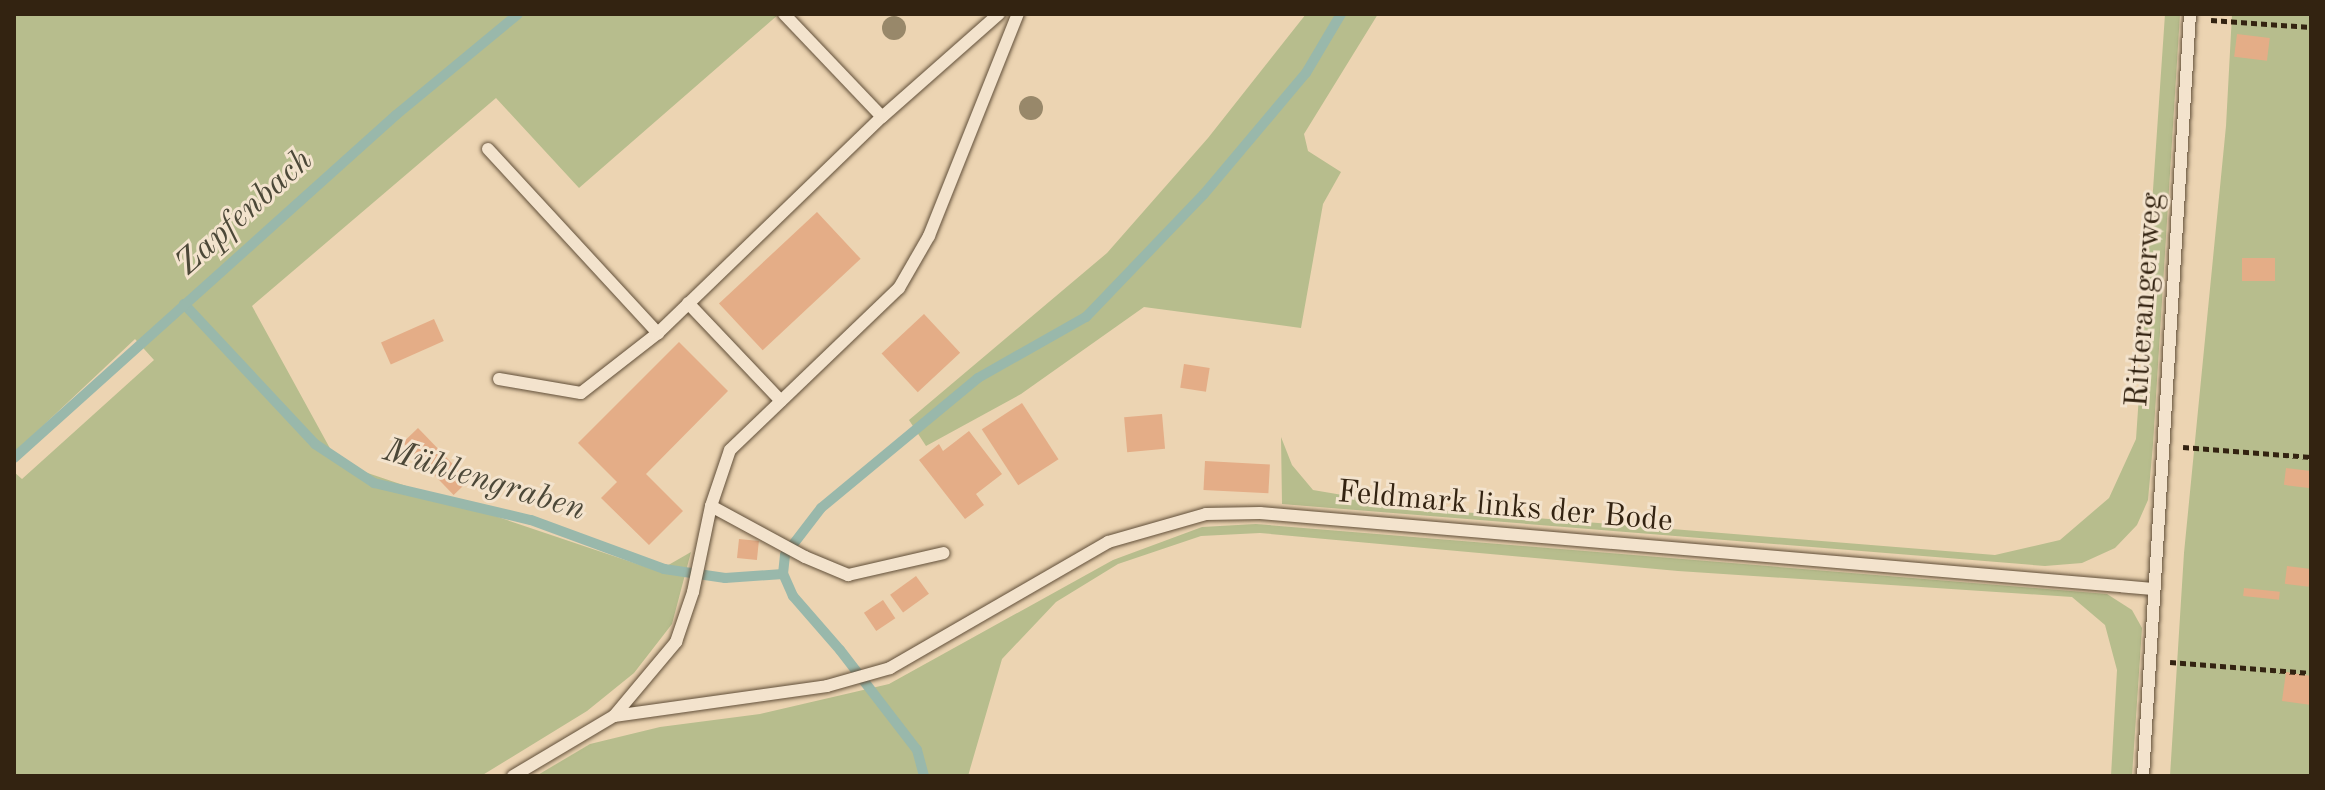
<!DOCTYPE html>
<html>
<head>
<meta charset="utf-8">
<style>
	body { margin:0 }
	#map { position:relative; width:2325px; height:790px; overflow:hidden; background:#ecd4b2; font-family:"Old Standard TT",serif }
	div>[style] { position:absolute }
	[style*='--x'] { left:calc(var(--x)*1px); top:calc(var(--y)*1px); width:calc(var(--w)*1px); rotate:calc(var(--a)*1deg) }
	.green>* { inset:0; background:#b7bd8d }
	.stream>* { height:10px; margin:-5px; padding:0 5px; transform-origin:5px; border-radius:5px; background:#99b8ab }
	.building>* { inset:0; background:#e4ad87; transform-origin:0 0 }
	.path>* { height:5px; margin-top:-2.5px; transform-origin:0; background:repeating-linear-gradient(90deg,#332311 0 6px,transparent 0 10px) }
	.roads { filter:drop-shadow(0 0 2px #614f39) drop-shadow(0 0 2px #614f39) }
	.service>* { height:12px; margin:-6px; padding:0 6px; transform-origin:6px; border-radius:6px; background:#f3e3cd }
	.trees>* { width:24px; height:24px; margin:-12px; border-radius:50%; background:#98886a }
	span { translate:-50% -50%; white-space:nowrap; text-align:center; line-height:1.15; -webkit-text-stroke:6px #f3e3cd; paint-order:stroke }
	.street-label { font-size:32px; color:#332311 }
	.water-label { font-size:34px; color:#4c4838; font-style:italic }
	.frame { position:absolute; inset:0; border:16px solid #332311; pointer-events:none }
</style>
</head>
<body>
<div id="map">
	<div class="green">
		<div style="clip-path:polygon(14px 14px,779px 14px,579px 188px,496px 98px,252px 306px,338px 463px,658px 571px,691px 552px,672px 624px,634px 673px,587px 711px,481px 776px,14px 776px,14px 472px,22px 479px,154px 360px,135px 339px,14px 453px)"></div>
		<div style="clip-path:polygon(1306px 14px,1378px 14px,1304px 134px,1308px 151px,1341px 172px,1323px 204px,1301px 328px,1144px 307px,1021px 394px,926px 446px,909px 420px,1107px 253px,1208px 138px)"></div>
		<div style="clip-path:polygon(2165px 14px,2180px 14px,2153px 444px,2148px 500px,2137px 525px,2115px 548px,2082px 563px,2045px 566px,1282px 504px,1281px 437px,1292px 465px,1313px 490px,1425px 509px,1995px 555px,2060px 540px,2109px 498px,2136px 439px)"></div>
		<div style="clip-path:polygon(2232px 14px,2311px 14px,2311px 776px,2170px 776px,2184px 553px,2226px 126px)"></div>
		<div style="clip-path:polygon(1256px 524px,2107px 594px,2132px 610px,2142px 628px,2132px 776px,2111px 776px,2117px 670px,2105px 625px,2072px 597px,1678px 571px,1260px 533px,1201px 536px,1118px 564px,1056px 602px,1002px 659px,968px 776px,536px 776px,590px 744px,660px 727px,760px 714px,889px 684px,1113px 560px,1202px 527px)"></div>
	</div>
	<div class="stream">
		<div style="--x:184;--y:304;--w:192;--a:46.9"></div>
		<div style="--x:315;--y:444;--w:71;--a:33.5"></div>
		<div style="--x:374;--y:483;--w:161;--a:13.3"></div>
		<div style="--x:531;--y:520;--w:142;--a:20.2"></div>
		<div style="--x:664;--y:569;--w:62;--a:8.4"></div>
		<div style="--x:725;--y:578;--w:58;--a:-3.9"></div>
		<div style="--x:14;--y:458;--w:513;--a:-41.92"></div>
		<div style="--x:396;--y:115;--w:158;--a:-39.6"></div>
		<div style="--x:924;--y:776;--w:27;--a:-105"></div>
		<div style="--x:917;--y:750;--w:126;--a:-127.6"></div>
		<div style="--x:840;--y:650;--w:72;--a:-131"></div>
		<div style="--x:793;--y:596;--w:24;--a:-114"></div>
		<div style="--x:783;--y:574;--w:19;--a:-84"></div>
		<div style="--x:785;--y:555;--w:59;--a:-52.5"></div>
		<div style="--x:821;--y:508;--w:204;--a:-39.6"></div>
		<div style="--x:978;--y:378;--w:124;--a:-29.5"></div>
		<div style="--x:1086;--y:317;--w:170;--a:-46.2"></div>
		<div style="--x:1204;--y:194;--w:158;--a:-49.9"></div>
		<div style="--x:1306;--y:73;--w:69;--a:-59.3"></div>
	</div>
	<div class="building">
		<div style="left:2237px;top:34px;width:33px;height:23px;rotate:7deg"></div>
		<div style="left:817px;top:212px;width:64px;height:134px;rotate:47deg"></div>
		<div style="left:2242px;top:258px;width:33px;height:23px"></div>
		<div style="left:924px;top:314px;width:53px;height:58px;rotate:47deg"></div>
		<div style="left:434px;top:319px;width:24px;height:58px;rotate:66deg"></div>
		<div style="clip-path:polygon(679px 342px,728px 391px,646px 474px,683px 511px,649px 545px,601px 498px,617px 482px,578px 443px)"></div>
		<div style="left:1184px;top:364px;width:26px;height:24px;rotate:9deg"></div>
		<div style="left:1022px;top:403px;width:67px;height:48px;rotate:57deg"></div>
		<div style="left:1162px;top:414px;width:35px;height:38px;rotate:85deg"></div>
		<div style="left:418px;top:428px;width:73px;height:21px;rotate:46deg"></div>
		<div style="clip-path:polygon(969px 431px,1002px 474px,976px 494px,984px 505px,965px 519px,919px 460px,939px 444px,943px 451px)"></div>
		<div style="left:1205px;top:461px;width:65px;height:29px;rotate:3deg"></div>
		<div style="left:2286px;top:468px;width:25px;height:17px;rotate:7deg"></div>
		<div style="left:739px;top:539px;width:20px;height:19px;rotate:6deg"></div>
		<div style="left:2287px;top:566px;width:24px;height:18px;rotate:7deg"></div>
		<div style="left:916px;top:576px;width:22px;height:32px;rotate:54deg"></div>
		<div style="left:2244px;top:588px;width:36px;height:8px;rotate:6deg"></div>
		<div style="left:883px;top:600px;width:22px;height:23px;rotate:56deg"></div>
		<div style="clip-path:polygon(2286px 672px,2311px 676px,2311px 705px,2282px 701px)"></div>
	</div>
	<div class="path">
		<div style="--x:2211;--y:20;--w:100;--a:4"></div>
		<div style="--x:2183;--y:447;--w:128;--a:4.5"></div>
		<div style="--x:2170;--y:662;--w:141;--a:4.5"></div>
	</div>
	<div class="roads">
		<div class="service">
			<div style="--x:784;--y:14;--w:142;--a:46.4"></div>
			<div style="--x:488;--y:149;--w:251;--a:47.3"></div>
			<div style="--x:688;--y:303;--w:135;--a:46.5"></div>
			<div style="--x:499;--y:379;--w:83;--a:9.7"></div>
			<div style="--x:581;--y:393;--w:98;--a:-37.9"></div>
			<div style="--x:658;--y:333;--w:311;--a:-44"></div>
			<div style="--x:882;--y:117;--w:156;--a:-41.4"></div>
			<div style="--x:711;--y:506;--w:107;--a:28.5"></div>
			<div style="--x:805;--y:557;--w:47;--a:22.7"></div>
			<div style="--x:848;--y:575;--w:98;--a:-12.9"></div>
			<div style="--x:614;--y:716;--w:97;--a:-50"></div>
			<div style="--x:676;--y:642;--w:53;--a:-71.2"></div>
			<div style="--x:693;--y:592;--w:88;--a:-78.2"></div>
			<div style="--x:711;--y:506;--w:59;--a:-71.3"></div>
			<div style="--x:730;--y:450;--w:234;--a:-43.8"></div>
			<div style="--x:899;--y:288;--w:60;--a:-60"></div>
			<div style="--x:929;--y:236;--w:239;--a:-68.2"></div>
			<div style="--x:513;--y:776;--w:117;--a:-30.7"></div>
			<div style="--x:614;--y:716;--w:215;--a:-8"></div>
			<div style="--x:827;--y:686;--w:66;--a:-15.9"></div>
			<div style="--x:890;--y:668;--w:252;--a:-30"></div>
			<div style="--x:1108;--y:542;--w:102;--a:-15.9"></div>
			<div style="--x:1206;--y:514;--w:54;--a:-1.1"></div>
			<div style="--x:1260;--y:513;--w:896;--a:4.86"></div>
			<div style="--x:2143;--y:776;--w:763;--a:-86.47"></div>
		</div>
	</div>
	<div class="trees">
		<div style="left:894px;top:28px"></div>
		<div style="left:1031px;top:108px"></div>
	</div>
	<div class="street-label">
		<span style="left:2146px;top:300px;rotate:-86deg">Ritterangerweg</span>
		<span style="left:1505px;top:508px;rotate:5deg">Feldmark links der Bode</span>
	</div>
	<div class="water-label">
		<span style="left:245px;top:213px;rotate:-42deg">Zapfenbach</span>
		<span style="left:484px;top:481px;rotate:17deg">Mühlengraben</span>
	</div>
	<div class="frame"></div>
</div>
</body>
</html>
